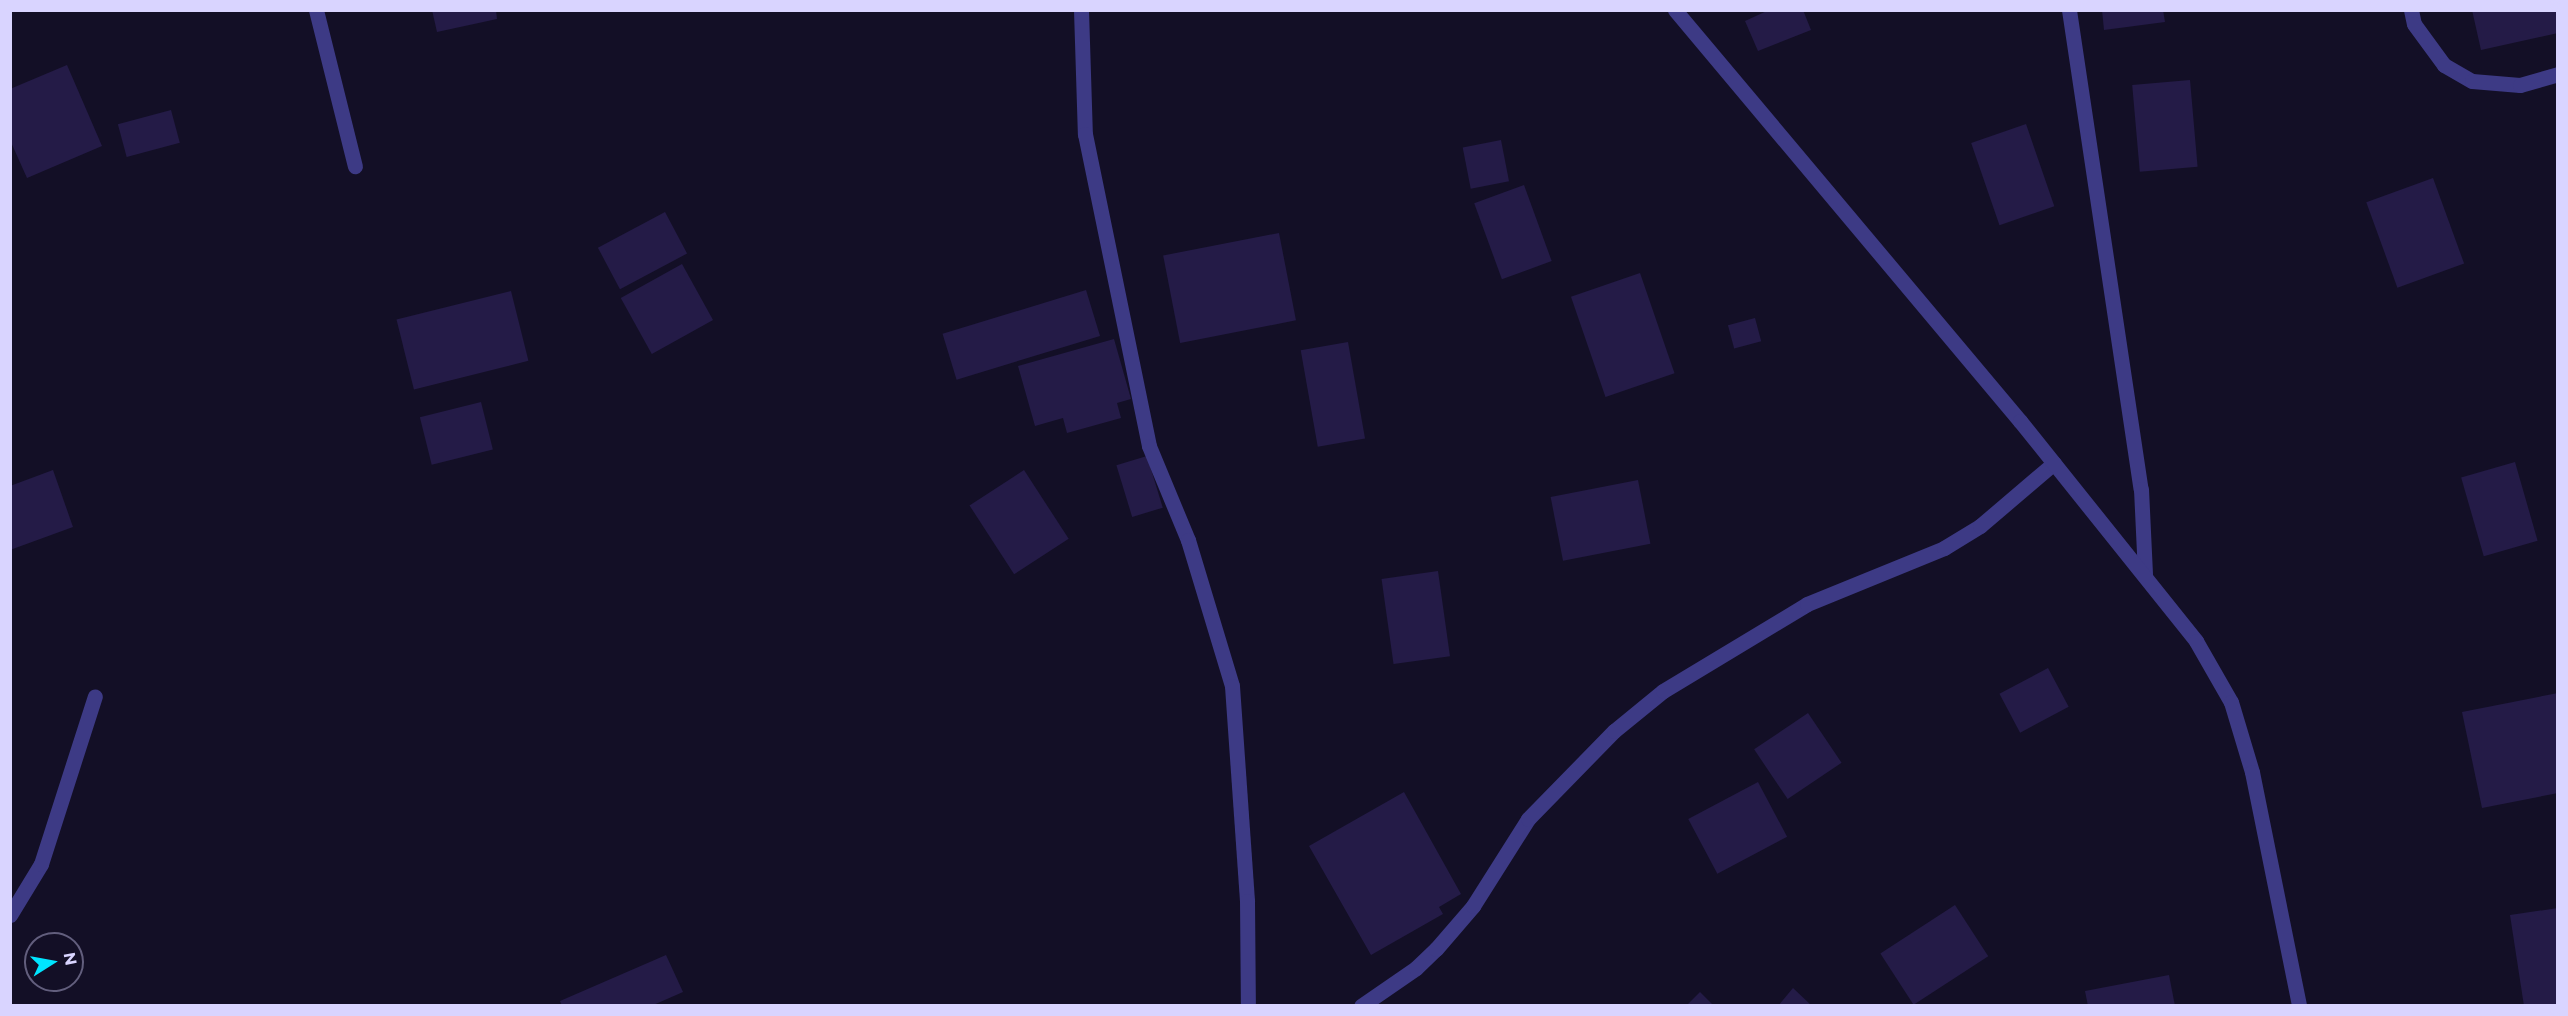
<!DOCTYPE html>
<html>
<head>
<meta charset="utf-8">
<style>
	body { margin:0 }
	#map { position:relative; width:2568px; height:1016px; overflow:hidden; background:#130f26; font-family:Montserrat,sans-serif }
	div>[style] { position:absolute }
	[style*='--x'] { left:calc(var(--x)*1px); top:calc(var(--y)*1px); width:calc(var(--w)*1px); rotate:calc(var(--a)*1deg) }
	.building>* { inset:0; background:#241b47; transform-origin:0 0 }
	.service>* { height:15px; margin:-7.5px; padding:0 7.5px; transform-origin:7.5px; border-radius:7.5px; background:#3d3a85 }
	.minor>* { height:15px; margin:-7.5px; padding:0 7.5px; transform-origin:7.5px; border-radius:7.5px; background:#3d3a85 }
	.tertiary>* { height:15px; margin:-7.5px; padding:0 7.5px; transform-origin:7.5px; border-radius:7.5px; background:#3d3a85 }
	span { translate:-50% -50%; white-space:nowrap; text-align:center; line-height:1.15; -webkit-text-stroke:6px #130f26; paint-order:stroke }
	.frame { position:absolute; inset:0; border:12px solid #d9d4ff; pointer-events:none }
	.north { position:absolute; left:24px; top:932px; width:60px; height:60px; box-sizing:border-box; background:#130f26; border:2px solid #625e7d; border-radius:50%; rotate:79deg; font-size:16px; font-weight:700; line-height:24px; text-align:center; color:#d9d4ff }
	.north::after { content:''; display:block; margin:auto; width:21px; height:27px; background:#00e5ff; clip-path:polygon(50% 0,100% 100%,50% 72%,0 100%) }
</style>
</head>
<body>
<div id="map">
	<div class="building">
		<div style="clip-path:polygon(432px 10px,496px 10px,497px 19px,437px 32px)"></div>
		<div style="clip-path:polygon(1769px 10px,1803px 10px,1811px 30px,1758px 51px,1745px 21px)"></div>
		<div style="clip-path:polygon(2102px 10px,2163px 10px,2165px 22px,2104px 30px)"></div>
		<div style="clip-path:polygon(2472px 10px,2558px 10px,2558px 33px,2481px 50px)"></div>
		<div style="clip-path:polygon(67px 65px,102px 146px,27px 178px,10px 140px,10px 89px)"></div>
		<div style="left:2190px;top:80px;width:87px;height:58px;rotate:85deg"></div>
		<div style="left:171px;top:110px;width:34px;height:55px;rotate:75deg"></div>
		<div style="left:2026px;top:124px;width:87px;height:58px;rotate:71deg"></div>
		<div style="left:1501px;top:140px;width:42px;height:39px;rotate:79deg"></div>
		<div style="left:2433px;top:178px;width:91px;height:71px;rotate:70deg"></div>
		<div style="left:1524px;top:185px;width:81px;height:53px;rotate:70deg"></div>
		<div style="left:665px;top:212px;width:47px;height:76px;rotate:62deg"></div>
		<div style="left:1279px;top:233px;width:89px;height:118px;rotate:79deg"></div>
		<div style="left:682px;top:264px;width:64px;height:70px;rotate:61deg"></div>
		<div style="left:1640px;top:273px;width:106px;height:73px;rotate:71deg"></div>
		<div style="left:1086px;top:290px;width:48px;height:150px;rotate:73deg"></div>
		<div style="left:511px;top:291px;width:72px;height:118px;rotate:76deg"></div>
		<div style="left:1755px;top:318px;width:24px;height:28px;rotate:75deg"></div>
		<div style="clip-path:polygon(1114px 339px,1131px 399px,1117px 403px,1121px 418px,1067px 433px,1063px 418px,1035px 426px,1018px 366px)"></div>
		<div style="left:1348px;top:342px;width:98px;height:48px;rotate:80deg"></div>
		<div style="left:481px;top:402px;width:49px;height:63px;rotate:76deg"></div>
		<div style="left:1147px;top:456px;width:54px;height:32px;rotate:73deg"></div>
		<div style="left:2515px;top:462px;width:82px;height:56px;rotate:74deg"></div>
		<div style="clip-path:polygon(53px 470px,73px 527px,10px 550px,10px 486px)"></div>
		<div style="left:1024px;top:470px;width:82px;height:65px;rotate:57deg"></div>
		<div style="left:1638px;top:480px;width:65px;height:89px;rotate:79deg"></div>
		<div style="left:1438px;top:571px;width:86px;height:57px;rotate:82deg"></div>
		<div style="left:2048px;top:668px;width:44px;height:55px;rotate:62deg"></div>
		<div style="clip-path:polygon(2558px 693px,2558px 793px,2482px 808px,2462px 712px)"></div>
		<div style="left:1808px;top:713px;width:60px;height:65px;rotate:56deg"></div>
		<div style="left:1758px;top:782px;width:62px;height:79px;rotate:62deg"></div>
		<div style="clip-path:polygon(1404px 792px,1461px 894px,1439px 907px,1443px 914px,1371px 955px,1309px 846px)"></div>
		<div style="left:1955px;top:905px;width:61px;height:89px;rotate:57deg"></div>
		<div style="clip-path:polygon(2558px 908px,2558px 1006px,2524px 1006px,2510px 915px)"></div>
		<div style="clip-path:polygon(666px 955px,683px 992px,651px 1006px,562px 1006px,560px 1001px)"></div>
		<div style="clip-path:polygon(2169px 975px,2175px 1006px,2088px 1006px,2085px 991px)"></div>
		<div style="clip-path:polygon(1793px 988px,1812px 1006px,1778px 1006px)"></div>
		<div style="clip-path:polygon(1700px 992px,1714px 1006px,1686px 1006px)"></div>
	</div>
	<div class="service">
		<div style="--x:316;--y:10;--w:161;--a:76"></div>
		<div style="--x:1361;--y:1006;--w:67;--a:-34.6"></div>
		<div style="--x:1416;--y:968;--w:28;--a:-44"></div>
		<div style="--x:1436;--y:949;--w:57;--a:-49.3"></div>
		<div style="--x:1473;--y:906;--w:103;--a:-57.7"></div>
		<div style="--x:1528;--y:819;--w:123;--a:-45.7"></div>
		<div style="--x:1614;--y:731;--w:63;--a:-39.2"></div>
		<div style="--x:1663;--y:691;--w:168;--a:-31.1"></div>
		<div style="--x:1807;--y:604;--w:148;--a:-22.2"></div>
		<div style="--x:1944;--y:548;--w:42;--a:-31.4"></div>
		<div style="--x:1980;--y:526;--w:97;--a:-40.4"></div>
	</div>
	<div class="minor">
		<div style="--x:1081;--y:10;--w:124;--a:88.2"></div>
		<div style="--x:1085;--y:134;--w:318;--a:78.4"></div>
		<div style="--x:1149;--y:446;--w:102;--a:67.5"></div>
		<div style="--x:1188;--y:540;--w:152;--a:73.2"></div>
		<div style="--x:1232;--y:686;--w:216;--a:86"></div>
		<div style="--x:1247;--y:901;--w:105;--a:89.5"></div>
		<div style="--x:2069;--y:10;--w:484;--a:81.5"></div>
		<div style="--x:2141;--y:489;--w:86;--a:87.3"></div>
		<div style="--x:2411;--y:10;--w:14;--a:78"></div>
		<div style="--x:2414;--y:24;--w:51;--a:53.8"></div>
		<div style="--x:2444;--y:65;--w:32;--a:30"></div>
		<div style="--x:2472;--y:81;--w:48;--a:4.8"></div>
		<div style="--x:2520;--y:85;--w:40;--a:-16"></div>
		<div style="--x:10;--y:915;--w:60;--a:-58.7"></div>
		<div style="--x:41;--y:864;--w:176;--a:-72.2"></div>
	</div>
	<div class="tertiary">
		<div style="--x:1675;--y:10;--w:537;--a:49.99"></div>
		<div style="--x:2020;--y:421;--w:282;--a:51.3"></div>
		<div style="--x:2196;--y:641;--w:70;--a:60.2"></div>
		<div style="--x:2231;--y:702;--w:73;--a:73.3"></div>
		<div style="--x:2252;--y:772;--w:239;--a:78.6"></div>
	</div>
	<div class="frame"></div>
	<div class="north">N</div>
</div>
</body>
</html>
